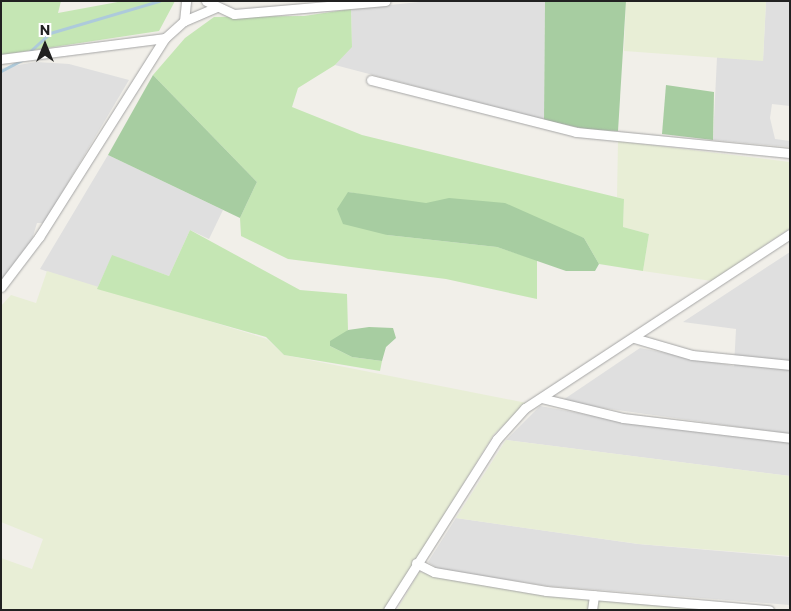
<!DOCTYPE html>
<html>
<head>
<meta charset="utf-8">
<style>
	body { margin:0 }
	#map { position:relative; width:791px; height:611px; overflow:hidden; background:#f1efe9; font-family:Commissioner,sans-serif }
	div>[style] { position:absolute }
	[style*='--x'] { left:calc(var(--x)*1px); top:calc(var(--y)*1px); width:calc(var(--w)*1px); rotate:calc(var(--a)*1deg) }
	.residential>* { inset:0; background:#dfdfdf }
	.farmland>* { inset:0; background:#e8eed6 }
	.grass>* { inset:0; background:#c5e6b4 }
	.forest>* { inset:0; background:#a7cda1 }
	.stream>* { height:3px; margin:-1.5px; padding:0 1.5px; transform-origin:1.5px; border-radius:1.5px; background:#adcadb }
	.roads { filter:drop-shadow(0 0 1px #a5a5a5) drop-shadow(0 0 1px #a5a5a5) }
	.street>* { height:9px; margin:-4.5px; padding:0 4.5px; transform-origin:4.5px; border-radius:4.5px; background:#fff }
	span { translate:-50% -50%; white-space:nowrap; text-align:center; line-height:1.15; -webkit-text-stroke:4.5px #fff; paint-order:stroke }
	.frame { position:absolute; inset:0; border:2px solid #212121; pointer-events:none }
	.north { position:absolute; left:20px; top:20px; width:50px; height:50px; -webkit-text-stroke:4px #fff; paint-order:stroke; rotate:0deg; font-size:14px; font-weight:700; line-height:20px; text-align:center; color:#212121 }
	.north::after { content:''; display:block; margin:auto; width:18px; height:22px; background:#212121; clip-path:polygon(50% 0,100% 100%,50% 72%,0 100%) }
</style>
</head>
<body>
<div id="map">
	<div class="residential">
		<div style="clip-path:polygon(429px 1px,545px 1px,544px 120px,335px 65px,352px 46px,351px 9px)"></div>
		<div style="clip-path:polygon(766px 1px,790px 1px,790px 106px,772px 104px,770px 118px,775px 139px,790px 141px,790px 147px,713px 140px,717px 57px,763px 60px)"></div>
		<div style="clip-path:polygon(36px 62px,69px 64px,129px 80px,44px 223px,37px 223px,30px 246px,1px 281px,1px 68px)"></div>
		<div style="clip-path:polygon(108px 155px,223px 210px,209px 239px,190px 230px,169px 276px,112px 256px,97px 289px,40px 269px)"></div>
		<div style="clip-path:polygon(790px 252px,790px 434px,560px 402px,640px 348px,734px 366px,736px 329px,683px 322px)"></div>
		<div style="clip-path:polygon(540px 406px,628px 422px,790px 441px,790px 476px,506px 440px)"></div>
		<div style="clip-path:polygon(456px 518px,638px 544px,790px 557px,790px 605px,548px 586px,438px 569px,428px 562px)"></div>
	</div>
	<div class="farmland">
		<div style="clip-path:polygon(626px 1px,766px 1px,763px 61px,624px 51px)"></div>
		<div style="clip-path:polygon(618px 141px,790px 162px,790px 228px,712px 281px,643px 271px,649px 234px,623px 227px,624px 199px,617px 197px)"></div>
		<div style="clip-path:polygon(47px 271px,267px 339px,284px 355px,527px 403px,494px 434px,385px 610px,1px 610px,1px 558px,32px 569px,43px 539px,1px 522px,1px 306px,11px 295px,36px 303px)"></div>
		<div style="clip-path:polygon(506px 440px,790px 476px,790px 556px,639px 544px,456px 518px)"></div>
		<div style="clip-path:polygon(419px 572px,545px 594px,734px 610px,397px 610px)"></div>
	</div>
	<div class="grass">
		<div style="clip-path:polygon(1px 1px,61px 1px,58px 13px,123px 1px,175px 1px,159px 31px,1px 55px)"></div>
		<div style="clip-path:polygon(351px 9px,352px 47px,335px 65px,298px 88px,292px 107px,362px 135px,624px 199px,623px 227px,649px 234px,643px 271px,599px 264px,584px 238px,564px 233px,348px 192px,387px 235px,497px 247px,537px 260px,537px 299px,446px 279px,288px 259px,241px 236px,240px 218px,257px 182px,153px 75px,185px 38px,214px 17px,304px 16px)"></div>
		<div style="clip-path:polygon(190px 230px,300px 290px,347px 294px,348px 330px,330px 346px,352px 357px,382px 361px,380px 371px,284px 355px,266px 337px,97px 289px,112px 255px,169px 276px)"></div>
	</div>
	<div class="forest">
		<div style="clip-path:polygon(545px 1px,626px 1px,618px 131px,589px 130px,544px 120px)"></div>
		<div style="clip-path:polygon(153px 75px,257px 182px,240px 218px,108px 155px)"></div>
		<div style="clip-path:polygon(666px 85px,714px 92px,713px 140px,662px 134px)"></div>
		<div style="clip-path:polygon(348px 192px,426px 203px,449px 198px,505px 203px,584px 238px,599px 264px,595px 271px,566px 271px,497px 247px,387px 235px,343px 224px,337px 209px)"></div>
		<div style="clip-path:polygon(369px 327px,393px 328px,396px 338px,386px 347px,382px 361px,352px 357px,330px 346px,330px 341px,348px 330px)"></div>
	</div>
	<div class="stream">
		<div style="--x:28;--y:53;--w:30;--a:-42"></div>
		<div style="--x:50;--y:33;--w:114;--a:-16.4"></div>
		<div style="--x:1;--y:71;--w:27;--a:-28"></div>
	</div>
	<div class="roads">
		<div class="street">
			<div style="--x:206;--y:1;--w:31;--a:25"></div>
			<div style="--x:234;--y:14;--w:152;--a:-4.9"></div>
			<div style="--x:184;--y:21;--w:20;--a:-84"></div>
			<div style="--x:1;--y:59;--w:165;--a:-7.3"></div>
			<div style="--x:371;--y:80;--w:211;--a:14.2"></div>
			<div style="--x:576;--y:132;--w:215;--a:5.6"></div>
			<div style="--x:1;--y:287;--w:63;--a:-52.8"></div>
			<div style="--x:39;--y:237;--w:236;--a:-57.7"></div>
			<div style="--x:165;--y:38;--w:25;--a:-42"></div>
			<div style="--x:184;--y:21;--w:34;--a:-23"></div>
			<div style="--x:634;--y:338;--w:60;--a:16.3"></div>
			<div style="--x:692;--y:355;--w:99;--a:5.8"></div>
			<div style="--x:541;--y:398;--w:84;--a:13.7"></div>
			<div style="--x:623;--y:418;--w:168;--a:6.8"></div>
			<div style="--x:416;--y:563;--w:20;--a:27"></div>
			<div style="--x:434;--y:572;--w:114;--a:9.6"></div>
			<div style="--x:546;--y:591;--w:224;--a:4.9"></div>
			<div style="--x:388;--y:610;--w:203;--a:-57.5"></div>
			<div style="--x:497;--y:439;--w:42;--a:-47.9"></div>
			<div style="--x:525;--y:408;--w:317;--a:-33.3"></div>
			<div style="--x:592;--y:610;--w:15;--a:-82"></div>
		</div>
	</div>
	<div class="frame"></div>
	<div class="north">N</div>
</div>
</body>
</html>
